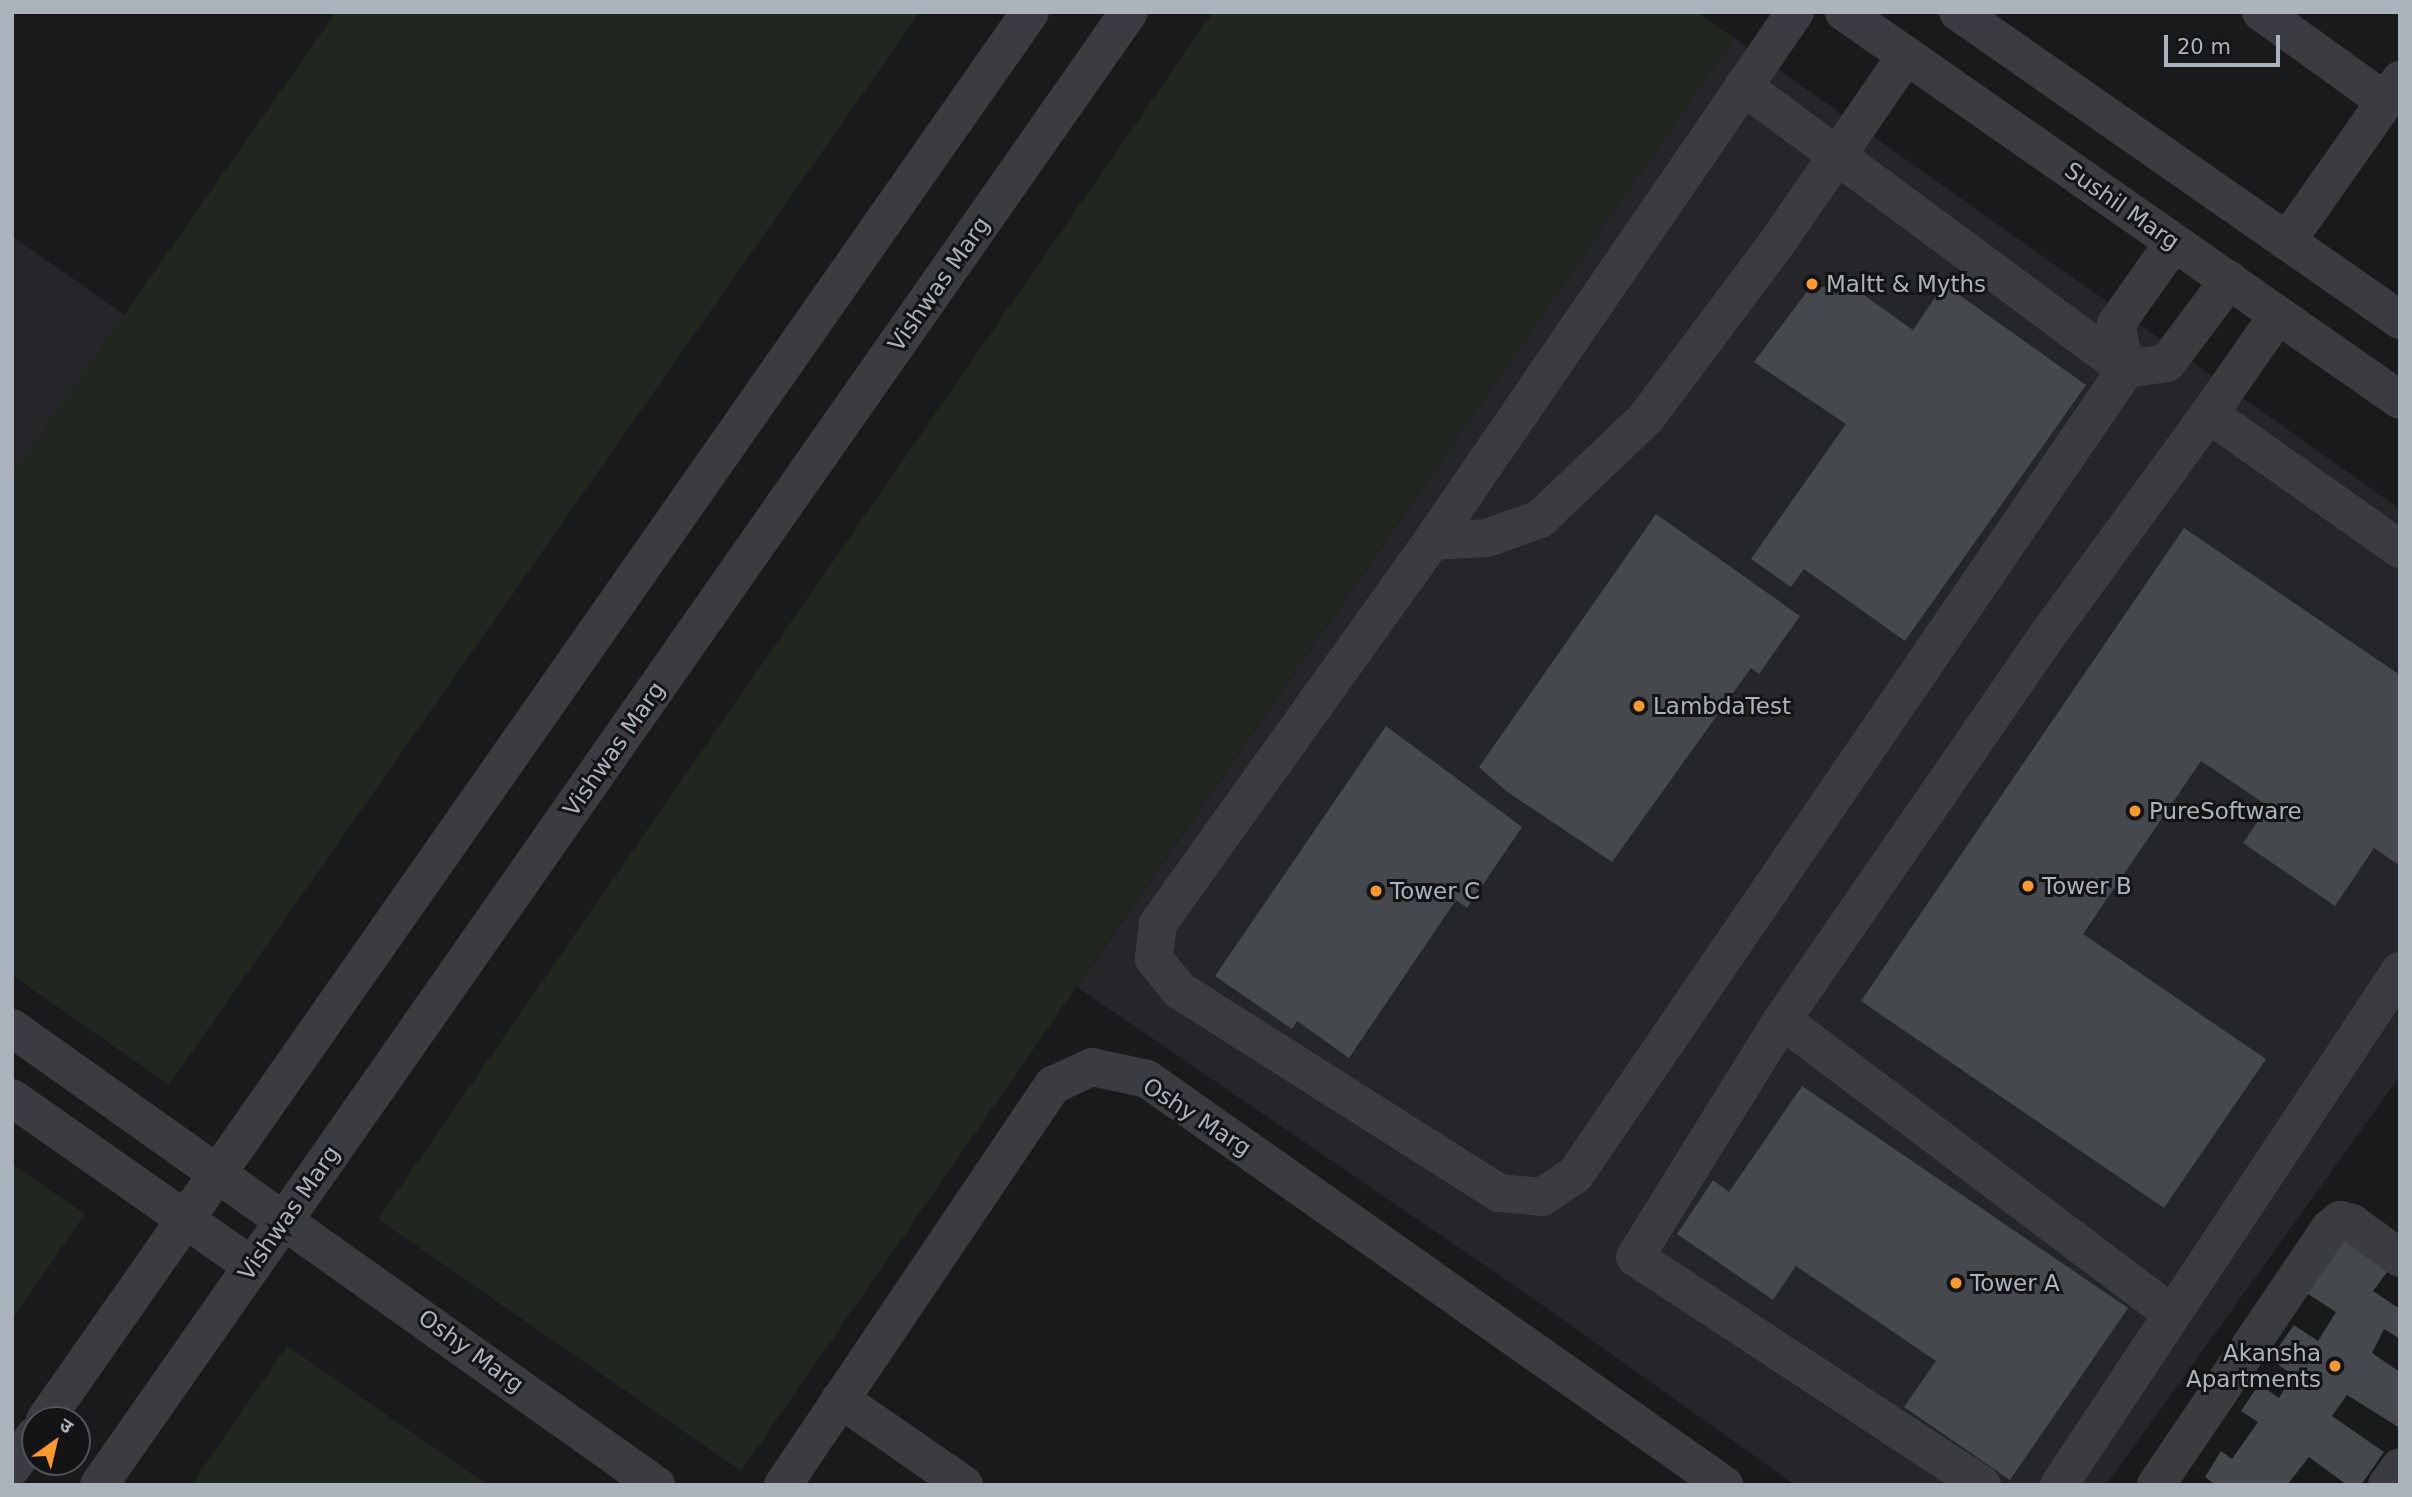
<!DOCTYPE html>
<html>
<head>
<meta charset="utf-8">
<style>
	body { margin:0 }
	#map { position:relative; width:2412px; height:1497px; overflow:hidden; background:#191a1c; font-family:"DejaVu Sans","Noto Sans Devanagari",sans-serif }
	div>[style] { position:absolute }
	[style*='--x'] { left:calc(var(--x)*1px); top:calc(var(--y)*1px); width:calc(var(--w)*1px); rotate:calc(var(--a)*1deg) }
	.built>* { inset:0; background:#252629 }
	.green>* { inset:0; background:#1f271e }
	.building>* { inset:0; background:#45484c }
	.minor>* { height:38px; margin:-19px; padding:0 19px; transform-origin:19px; border-radius:19px; background:#3a3c41 }
	.dots>* { width:19px; height:19px; translate:-50% -50%; box-sizing:border-box; border:4px solid #141417; border-radius:50% }
	span { translate:-50% -50%; white-space:nowrap; text-align:center; line-height:1.15; -webkit-text-stroke:6px #141417; paint-order:stroke }
	.street-label { font-size:23px; color:#abb3bc }
	.poi-label { font-size:23px; color:#abb3bc }
	.left { translate:0 -50%; text-align:left }
	.right { translate:-100% -50%; text-align:right }
	.frame { position:absolute; inset:0; border:14px solid #abb3bc; pointer-events:none }
	.north { position:absolute; left:21px; top:1406px; width:70px; height:70px; box-sizing:border-box; background:#141417; border:2px solid #505459; border-radius:50%; rotate:34deg; font-size:19px; font-weight:700; line-height:28px; text-align:center; color:#abb3bc }
	.north::after { content:''; display:block; margin:auto; width:24px; height:32px; background:#ff982e; clip-path:polygon(50% 0,100% 100%,50% 72%,0 100%) }
	.scale { position:absolute; left:2164px; top:35px; width:116px; height:32px; box-sizing:border-box; border:4px solid #abb3bc; border-top:0; padding-left:9px; font-size:21px; line-height:24px; white-space:nowrap; color:#abb3bc; -webkit-text-stroke:5px #141417; paint-order:stroke }
</style>
</head>
<body>
<div id="map">
	<div class="built">
		<div style="clip-path:polygon(1734px 38px,2400px 509px,2400px 1076px,2106px 1485px,1795px 1485px,1537px 1301px,1077px 987px)"></div>
		<div style="clip-path:polygon(12px 236px,125px 315px,12px 475px)"></div>
	</div>
	<div class="green">
		<div style="clip-path:polygon(336px 12px,920px 12px,169px 1085px,12px 975px,12px 475px)"></div>
		<div style="clip-path:polygon(1213px 12px,1697px 12px,1734px 38px,741px 1471px,378px 1219px)"></div>
		<div style="clip-path:polygon(12px 1164px,85px 1214px,12px 1319px)"></div>
		<div style="clip-path:polygon(287px 1346px,488px 1485px,191px 1485px)"></div>
	</div>
	<div class="building">
		<div style="clip-path:polygon(1847px 283px,1913px 330px,1944px 284px,2086px 385px,1905px 641px,1804px 569px,1791px 587px,1751px 559px,1846px 424px,1754px 362px,1809px 289px)"></div>
		<div style="clip-path:polygon(1656px 514px,1800px 616px,1759px 674px,1751px 668px,1612px 862px,1506px 791px,1479px 767px)"></div>
		<div style="clip-path:polygon(2184px 528px,2400px 675px,2400px 866px,2374px 848px,2335px 906px,2243px 843px,2268px 806px,2201px 761px,2083px 934px,2266px 1059px,2164px 1208px,1861px 1001px)"></div>
		<div style="clip-path:polygon(1386px 726px,1522px 827px,1467px 908px,1456px 900px,1349px 1058px,1297px 1021px,1292px 1029px,1215px 976px)"></div>
		<div style="clip-path:polygon(1802px 1086px,2128px 1308px,2010px 1480px,1904px 1407px,1936px 1361px,1796px 1266px,1773px 1300px,1677px 1234px,1713px 1180px,1729px 1192px)"></div>
		<div style="clip-path:polygon(2348px 1236px,2391px 1267px,2373px 1291px,2400px 1309px,2400px 1339px,2384px 1329px,2372px 1353px,2400px 1372px,2400px 1428px,2347px 1395px,2332px 1416px,2384px 1452px,2361px 1485px,2347px 1485px,2309px 1457px,2287px 1485px,2216px 1485px,2205px 1477px,2221px 1451px,2232px 1459px,2258px 1422px,2241px 1411px,2259px 1384px,2279px 1398px,2293px 1375px,2270px 1359px,2294px 1325px,2318px 1341px,2336px 1312px,2305px 1292px)"></div>
	</div>
	<div class="minor">
		<div style="--x:1795;--y:12;--w:642;--a:124.46"></div>
		<div style="--x:1432;--y:541;--w:471;--a:125.6"></div>
		<div style="--x:1158;--y:924;--w:35;--a:97"></div>
		<div style="--x:1154;--y:959;--w:40;--a:51"></div>
		<div style="--x:1179;--y:990;--w:379;--a:32.4"></div>
		<div style="--x:1499;--y:1193;--w:43;--a:5.3"></div>
		<div style="--x:1542;--y:1197;--w:40;--a:-34"></div>
		<div style="--x:1575;--y:1175;--w:976;--a:-55.64"></div>
		<div style="--x:2126;--y:369;--w:41;--a:-8.3"></div>
		<div style="--x:2167;--y:363;--w:104;--a:-53.2"></div>
		<div style="--x:1844;--y:12;--w:678;--a:34.91"></div>
		<div style="--x:1958;--y:12;--w:539;--a:34.87"></div>
		<div style="--x:2261;--y:12;--w:153;--a:35.7"></div>
		<div style="--x:1743;--y:86;--w:476;--a:36.5"></div>
		<div style="--x:2287;--y:241;--w:197;--a:-54.9"></div>
		<div style="--x:2278;--y:315;--w:121;--a:124.9"></div>
		<div style="--x:2209;--y:414;--w:234;--a:35.3"></div>
		<div style="--x:2126;--y:369;--w:46;--a:-102.5"></div>
		<div style="--x:2116;--y:324;--w:100;--a:-54.7"></div>
		<div style="--x:1432;--y:541;--w:55;--a:-3.1"></div>
		<div style="--x:1487;--y:538;--w:56;--a:-19.7"></div>
		<div style="--x:1540;--y:519;--w:146;--a:-43.6"></div>
		<div style="--x:1646;--y:418;--w:214;--a:-53.2"></div>
		<div style="--x:1774;--y:247;--w:232;--a:-55.4"></div>
		<div style="--x:1782;--y:1020;--w:467;--a:-55.4"></div>
		<div style="--x:2047;--y:636;--w:275;--a:-53.9"></div>
		<div style="--x:12;--y:1028;--w:790;--a:35.36"></div>
		<div style="--x:12;--y:1098;--w:293;--a:35"></div>
		<div style="--x:840;--y:1399;--w:151;--a:34.7"></div>
		<div style="--x:45;--y:1420;--w:1718;--a:-55.02"></div>
		<div style="--x:12;--y:1467;--w:39;--a:-54"></div>
		<div style="--x:99;--y:1485;--w:1797;--a:-55.04"></div>
		<div style="--x:783;--y:1485;--w:483;--a:-56"></div>
		<div style="--x:1053;--y:1085;--w:43;--a:-24.8"></div>
		<div style="--x:1092;--y:1067;--w:56;--a:12.3"></div>
		<div style="--x:1147;--y:1079;--w:706;--a:35.13"></div>
		<div style="--x:1982;--y:1485;--w:415;--a:-146.7"></div>
		<div style="--x:1635;--y:1257;--w:279;--a:-58.2"></div>
		<div style="--x:1782;--y:1020;--w:488;--a:37"></div>
		<div style="--x:2059;--y:1485;--w:617;--a:-56.44"></div>
		<div style="--x:2156;--y:1485;--w:310;--a:-55.9"></div>
		<div style="--x:2330;--y:1228;--w:13;--a:-39"></div>
		<div style="--x:2340;--y:1220;--w:12;--a:14"></div>
		<div style="--x:2352;--y:1223;--w:59;--a:36.1"></div>
		<div style="--x:2387;--y:1485;--w:22;--a:-54"></div>
	</div>
	<div class="dots">
		<div style="left:1812px;top:284px;background:#ff982e"></div>
		<div style="left:1639px;top:706px;background:#ff982e"></div>
		<div style="left:2135px;top:811px;background:#ff982e"></div>
		<div style="left:2028px;top:886px;background:#ff982e"></div>
		<div style="left:1376px;top:891px;background:#ff982e"></div>
		<div style="left:1956px;top:1283px;background:#ff982e"></div>
		<div style="left:2335px;top:1366px;background:#ff982e"></div>
	</div>
	<div class="street-label">
		<span style="left:2122px;top:206px;rotate:35deg">Sushil Marg</span>
		<span style="left:939px;top:284px;rotate:-55deg">Vishwas Marg</span>
		<span style="left:614px;top:749px;rotate:-55deg">Vishwas Marg</span>
		<span style="left:1197px;top:1117px;rotate:33deg">Oshy Marg</span>
		<span style="left:289px;top:1213px;rotate:-55deg">Vishwas Marg</span>
		<span style="left:471px;top:1351px;rotate:36deg">Oshy Marg</span>
	</div>
	<div class="poi-label">
		<span class="left" style="left:1826px;top:284px">Maltt &amp; Myths</span>
		<span class="left" style="left:1653px;top:706px">LambdaTest</span>
		<span class="left" style="left:2149px;top:811px">PureSoftware</span>
		<span class="left" style="left:2042px;top:886px">Tower B</span>
		<span class="left" style="left:1390px;top:891px">Tower C</span>
		<span class="left" style="left:1970px;top:1283px">Tower A</span>
		<span class="right" style="left:2321px;top:1366px">Akansha<br>Apartments</span>
	</div>
	<div class="frame"></div>
	<div class="north">उ</div>
	<div class="scale">20 m</div>
</div>
</body>
</html>
